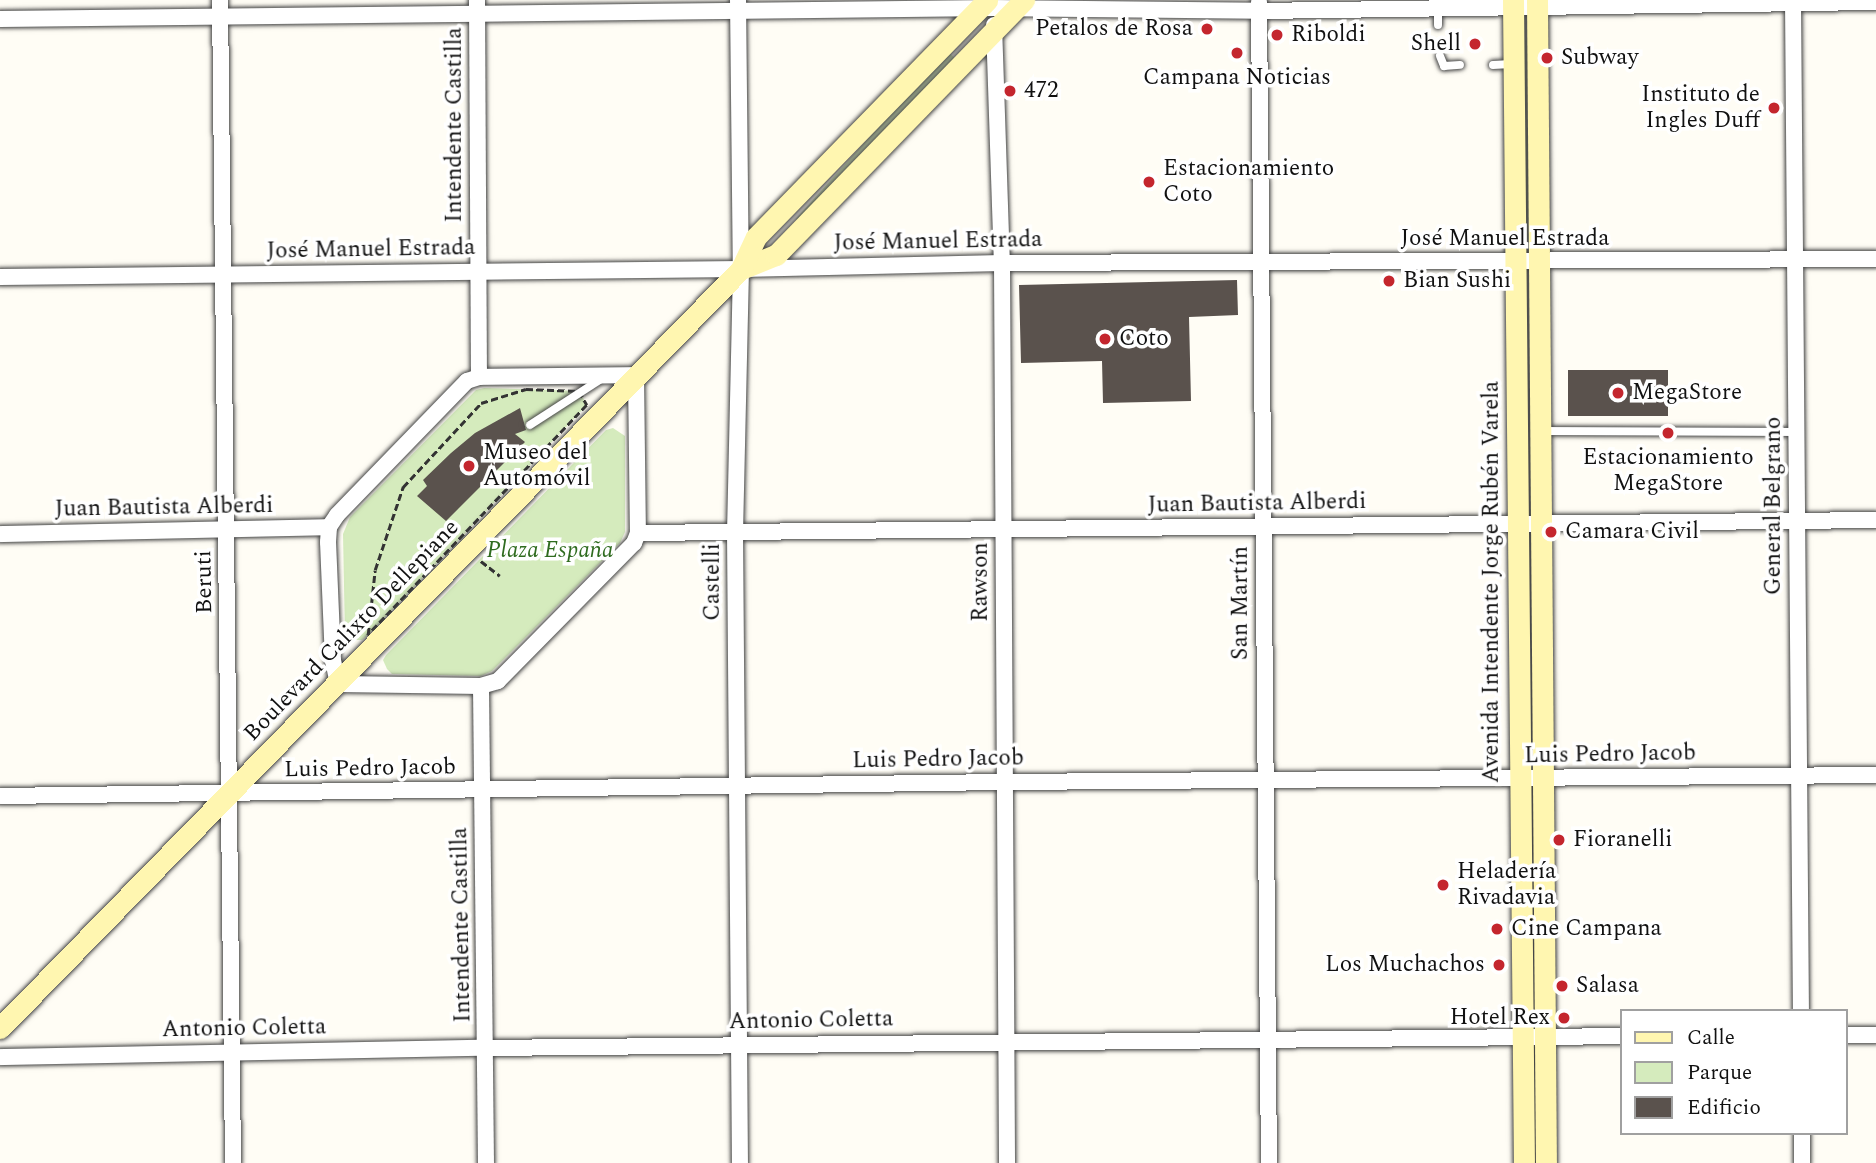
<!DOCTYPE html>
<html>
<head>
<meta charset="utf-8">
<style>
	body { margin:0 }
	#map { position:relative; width:1876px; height:1163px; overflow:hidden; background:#fffdf5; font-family:Spectral,serif }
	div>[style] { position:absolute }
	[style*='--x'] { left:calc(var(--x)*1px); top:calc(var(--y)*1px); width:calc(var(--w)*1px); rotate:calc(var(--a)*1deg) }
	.green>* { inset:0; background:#d5ebbd; transform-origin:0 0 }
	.building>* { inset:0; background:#5a524d; transform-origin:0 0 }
	.path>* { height:2.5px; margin-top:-1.25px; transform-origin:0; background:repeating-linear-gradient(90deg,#333 0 7px,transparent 0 10.5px) }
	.roads { filter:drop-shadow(0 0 2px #444) drop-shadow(0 0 2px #444) }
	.service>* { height:8px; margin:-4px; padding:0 4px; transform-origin:4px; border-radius:4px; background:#fff }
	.minor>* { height:16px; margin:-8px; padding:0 8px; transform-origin:8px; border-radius:8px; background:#fff }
	.secondary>* { height:21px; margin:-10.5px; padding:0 10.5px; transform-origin:10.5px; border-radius:10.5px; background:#fff6b0 }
	.dots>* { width:19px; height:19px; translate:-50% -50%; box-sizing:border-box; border:4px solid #fff; border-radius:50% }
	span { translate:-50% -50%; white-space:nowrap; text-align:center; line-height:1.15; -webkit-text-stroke:7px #fff; paint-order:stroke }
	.poi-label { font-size:23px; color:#111 }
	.right { translate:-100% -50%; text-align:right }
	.left { translate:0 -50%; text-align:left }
	.street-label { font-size:23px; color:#111 }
	.park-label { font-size:23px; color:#2f6b1f; font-style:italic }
	.legend { position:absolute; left:1620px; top:1009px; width:228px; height:126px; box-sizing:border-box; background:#fff; border:2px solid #a0a0a0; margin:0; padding:9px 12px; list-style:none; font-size:21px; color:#111 }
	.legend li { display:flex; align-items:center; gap:14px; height:35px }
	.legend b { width:35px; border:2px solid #a0a0a0 }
</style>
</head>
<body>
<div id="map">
	<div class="green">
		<div style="clip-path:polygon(1526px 40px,1529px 41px,1529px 239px,1526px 240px,1523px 239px,1523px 41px)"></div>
		<div style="left:947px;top:51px;width:13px;height:226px;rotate:42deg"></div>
		<div style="clip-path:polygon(484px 388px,579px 391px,587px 405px,368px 635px,362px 640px,350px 640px,345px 635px,343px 534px,350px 517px,476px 390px)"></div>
		<div style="clip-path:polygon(613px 428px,625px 436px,625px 532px,620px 543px,492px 671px,481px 676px,392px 674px,387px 669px,383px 660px,386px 655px,606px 430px)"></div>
	</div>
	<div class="building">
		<div style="clip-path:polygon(1237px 280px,1238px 315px,1189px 317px,1191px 401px,1103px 403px,1102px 361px,1021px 363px,1019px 285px)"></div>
		<div style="left:1568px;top:370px;width:100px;height:46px"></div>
		<div style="clip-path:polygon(520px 408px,526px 430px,515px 434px,525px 442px,446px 521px,417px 496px,427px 486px,423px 480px,451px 453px,475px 433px)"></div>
	</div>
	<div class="path">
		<div style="--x:526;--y:389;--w:53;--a:2.2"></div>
		<div style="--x:579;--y:391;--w:16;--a:60"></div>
		<div style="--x:587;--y:405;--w:318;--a:133.6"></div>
		<div style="--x:368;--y:635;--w:65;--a:-83.9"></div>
		<div style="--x:375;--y:570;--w:88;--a:-71.4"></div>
		<div style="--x:403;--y:487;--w:115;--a:-47.1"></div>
		<div style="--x:481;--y:403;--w:47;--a:-17.3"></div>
		<div style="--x:481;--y:561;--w:24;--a:38"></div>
	</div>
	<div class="roads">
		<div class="service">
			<div style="--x:1438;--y:8;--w:17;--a:90"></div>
			<div style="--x:1440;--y:56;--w:11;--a:68"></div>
			<div style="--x:1444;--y:66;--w:16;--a:-4"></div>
			<div style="--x:1493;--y:65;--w:18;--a:-3"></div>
			<div style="--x:530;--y:425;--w:85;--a:-32.9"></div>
			<div style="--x:1543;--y:431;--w:253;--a:0.2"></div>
		</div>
		<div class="minor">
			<div style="--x:220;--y:0;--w:1163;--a:89.36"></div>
			<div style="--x:477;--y:0;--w:377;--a:89.7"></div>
			<div style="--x:738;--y:0;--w:269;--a:89.4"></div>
			<div style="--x:741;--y:269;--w:263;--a:91.3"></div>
			<div style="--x:735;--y:532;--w:631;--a:89.55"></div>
			<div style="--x:1793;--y:0;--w:1011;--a:89.55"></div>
			<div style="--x:1259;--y:2;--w:1161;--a:89.51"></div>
			<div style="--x:0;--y:19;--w:994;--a:-0.63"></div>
			<div style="--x:994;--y:8;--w:265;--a:0.6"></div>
			<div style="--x:1259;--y:11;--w:617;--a:-0.84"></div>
			<div style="--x:994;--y:25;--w:238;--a:88.1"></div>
			<div style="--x:1002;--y:263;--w:900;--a:89.68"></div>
			<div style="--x:0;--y:277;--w:741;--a:-0.62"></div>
			<div style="--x:741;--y:269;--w:261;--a:-1.3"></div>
			<div style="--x:1002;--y:263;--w:874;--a:-0.26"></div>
			<div style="--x:636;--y:375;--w:158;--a:89.3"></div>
			<div style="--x:638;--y:533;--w:11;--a:112"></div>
			<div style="--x:634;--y:543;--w:194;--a:134.6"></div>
			<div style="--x:498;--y:681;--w:18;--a:164"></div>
			<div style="--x:481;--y:686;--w:143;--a:-179.2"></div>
			<div style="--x:338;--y:684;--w:24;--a:-102"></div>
			<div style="--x:333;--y:661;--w:119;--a:-92.4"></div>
			<div style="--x:328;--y:542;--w:15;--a:-86"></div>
			<div style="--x:329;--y:527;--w:14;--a:-56"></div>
			<div style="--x:337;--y:515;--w:187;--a:-45.9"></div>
			<div style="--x:467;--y:381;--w:13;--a:-18"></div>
			<div style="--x:479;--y:377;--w:157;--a:-0.7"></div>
			<div style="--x:638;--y:533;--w:1238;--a:-0.6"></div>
			<div style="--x:0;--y:534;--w:329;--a:-1.2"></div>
			<div style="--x:481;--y:686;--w:477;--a:89.4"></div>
			<div style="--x:0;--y:796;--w:1005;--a:-0.8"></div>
			<div style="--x:1005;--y:782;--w:871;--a:-0.46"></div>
			<div style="--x:1846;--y:1035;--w:30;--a:0"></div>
			<div style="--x:0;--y:1057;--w:485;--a:-1.1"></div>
			<div style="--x:485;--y:1048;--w:1137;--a:-0.6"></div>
			<div style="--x:1802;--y:1133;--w:30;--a:90"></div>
		</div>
		<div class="secondary">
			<div style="--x:1513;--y:0;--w:1163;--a:89.46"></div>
			<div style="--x:1537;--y:0;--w:1163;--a:89.56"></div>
			<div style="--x:741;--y:269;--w:38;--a:-22"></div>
			<div style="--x:776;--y:255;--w:356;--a:-45.8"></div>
			<div style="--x:0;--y:1028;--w:1061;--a:-45.69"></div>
			<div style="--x:741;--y:269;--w:35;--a:-65"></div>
			<div style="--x:756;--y:237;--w:331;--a:-45.7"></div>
		</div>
	</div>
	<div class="dots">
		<div style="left:1207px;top:29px;background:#c4262e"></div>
		<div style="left:1277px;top:35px;background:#c4262e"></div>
		<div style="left:1475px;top:44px;background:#c4262e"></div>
		<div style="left:1237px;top:53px;background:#c4262e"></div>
		<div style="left:1547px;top:58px;background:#c4262e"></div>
		<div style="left:1010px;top:91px;background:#c4262e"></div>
		<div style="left:1774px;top:108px;background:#c4262e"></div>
		<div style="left:1149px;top:182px;background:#c4262e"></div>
		<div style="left:1389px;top:281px;background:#c4262e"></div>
		<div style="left:1105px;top:339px;background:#c4262e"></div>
		<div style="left:1618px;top:393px;background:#c4262e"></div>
		<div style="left:1668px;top:433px;background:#c4262e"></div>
		<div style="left:469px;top:466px;background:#c4262e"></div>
		<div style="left:1551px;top:532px;background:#c4262e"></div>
		<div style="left:1559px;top:840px;background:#c4262e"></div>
		<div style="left:1443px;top:885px;background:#c4262e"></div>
		<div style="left:1497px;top:929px;background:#c4262e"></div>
		<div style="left:1499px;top:965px;background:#c4262e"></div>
		<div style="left:1562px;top:986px;background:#c4262e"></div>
		<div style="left:1564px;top:1018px;background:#c4262e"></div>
	</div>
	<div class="poi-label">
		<span class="right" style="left:1193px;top:29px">Petalos de Rosa</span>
		<span class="left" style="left:1291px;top:35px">Riboldi</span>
		<span class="right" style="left:1461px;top:44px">Shell</span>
		<span class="left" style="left:1561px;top:58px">Subway</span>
		<span style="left:1237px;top:78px">Campana Noticias</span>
		<span class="left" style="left:1024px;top:91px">472</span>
		<span class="right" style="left:1760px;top:108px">Instituto de<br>Ingles Duff</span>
		<span class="left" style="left:1163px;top:182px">Estacionamiento<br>Coto</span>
		<span class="left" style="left:1403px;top:281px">Bian Sushi</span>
		<span class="left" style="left:1119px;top:339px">Coto</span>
		<span class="left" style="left:1632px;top:393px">MegaStore</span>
		<span class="left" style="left:483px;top:466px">Museo del<br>Automóvil</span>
		<span style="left:1668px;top:471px">Estacionamiento<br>MegaStore</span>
		<span class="left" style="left:1565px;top:532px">Camara Civil</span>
		<span class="left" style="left:1573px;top:840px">Fioranelli</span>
		<span class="left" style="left:1457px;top:885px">Heladería<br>Rivadavia</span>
		<span class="left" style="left:1511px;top:929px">Cine Campana</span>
		<span class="right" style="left:1485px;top:965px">Los Muchachos</span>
		<span class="left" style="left:1576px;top:986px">Salasa</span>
		<span class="right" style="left:1550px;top:1018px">Hotel Rex</span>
	</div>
	<div class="street-label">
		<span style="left:455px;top:125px;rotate:-90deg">Intendente Castilla</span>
		<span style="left:1505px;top:239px">José Manuel Estrada</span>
		<span style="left:938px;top:242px;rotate:-1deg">José Manuel Estrada</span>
		<span style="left:371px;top:250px;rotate:-1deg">José Manuel Estrada</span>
		<span style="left:1257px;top:504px;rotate:-1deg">Juan Bautista Alberdi</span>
		<span style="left:1774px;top:506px;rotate:-90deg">General Belgrano</span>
		<span style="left:164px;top:508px;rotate:-1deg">Juan Bautista Alberdi</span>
		<span style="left:205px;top:582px;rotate:-91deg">Beruti</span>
		<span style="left:713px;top:582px;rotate:-90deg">Castelli</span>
		<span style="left:981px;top:582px;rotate:-90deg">Rawson</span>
		<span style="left:1492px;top:582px;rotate:-90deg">Avenida Intendente Jorge Rubén Varela</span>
		<span style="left:1241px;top:603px;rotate:-90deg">San Martín</span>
		<span style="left:352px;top:631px;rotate:-46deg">Boulevard Calixto Dellepiane</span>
		<span style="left:1610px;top:755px;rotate:-1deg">Luis Pedro Jacob</span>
		<span style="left:938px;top:760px;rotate:-1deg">Luis Pedro Jacob</span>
		<span style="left:370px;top:769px;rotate:-1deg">Luis Pedro Jacob</span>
		<span style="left:462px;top:925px;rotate:-91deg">Intendente Castilla</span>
		<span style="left:811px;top:1021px;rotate:-1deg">Antonio Coletta</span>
		<span style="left:244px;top:1029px;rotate:-1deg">Antonio Coletta</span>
	</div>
	<div class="park-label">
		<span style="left:550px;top:551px">Plaza España</span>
	</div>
	<ul class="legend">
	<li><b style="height:9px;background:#fff6b0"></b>Calle</li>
	<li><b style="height:19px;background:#d5ebbd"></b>Parque</li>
	<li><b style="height:19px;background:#5a524d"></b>Edificio</li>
	</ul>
</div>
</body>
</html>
